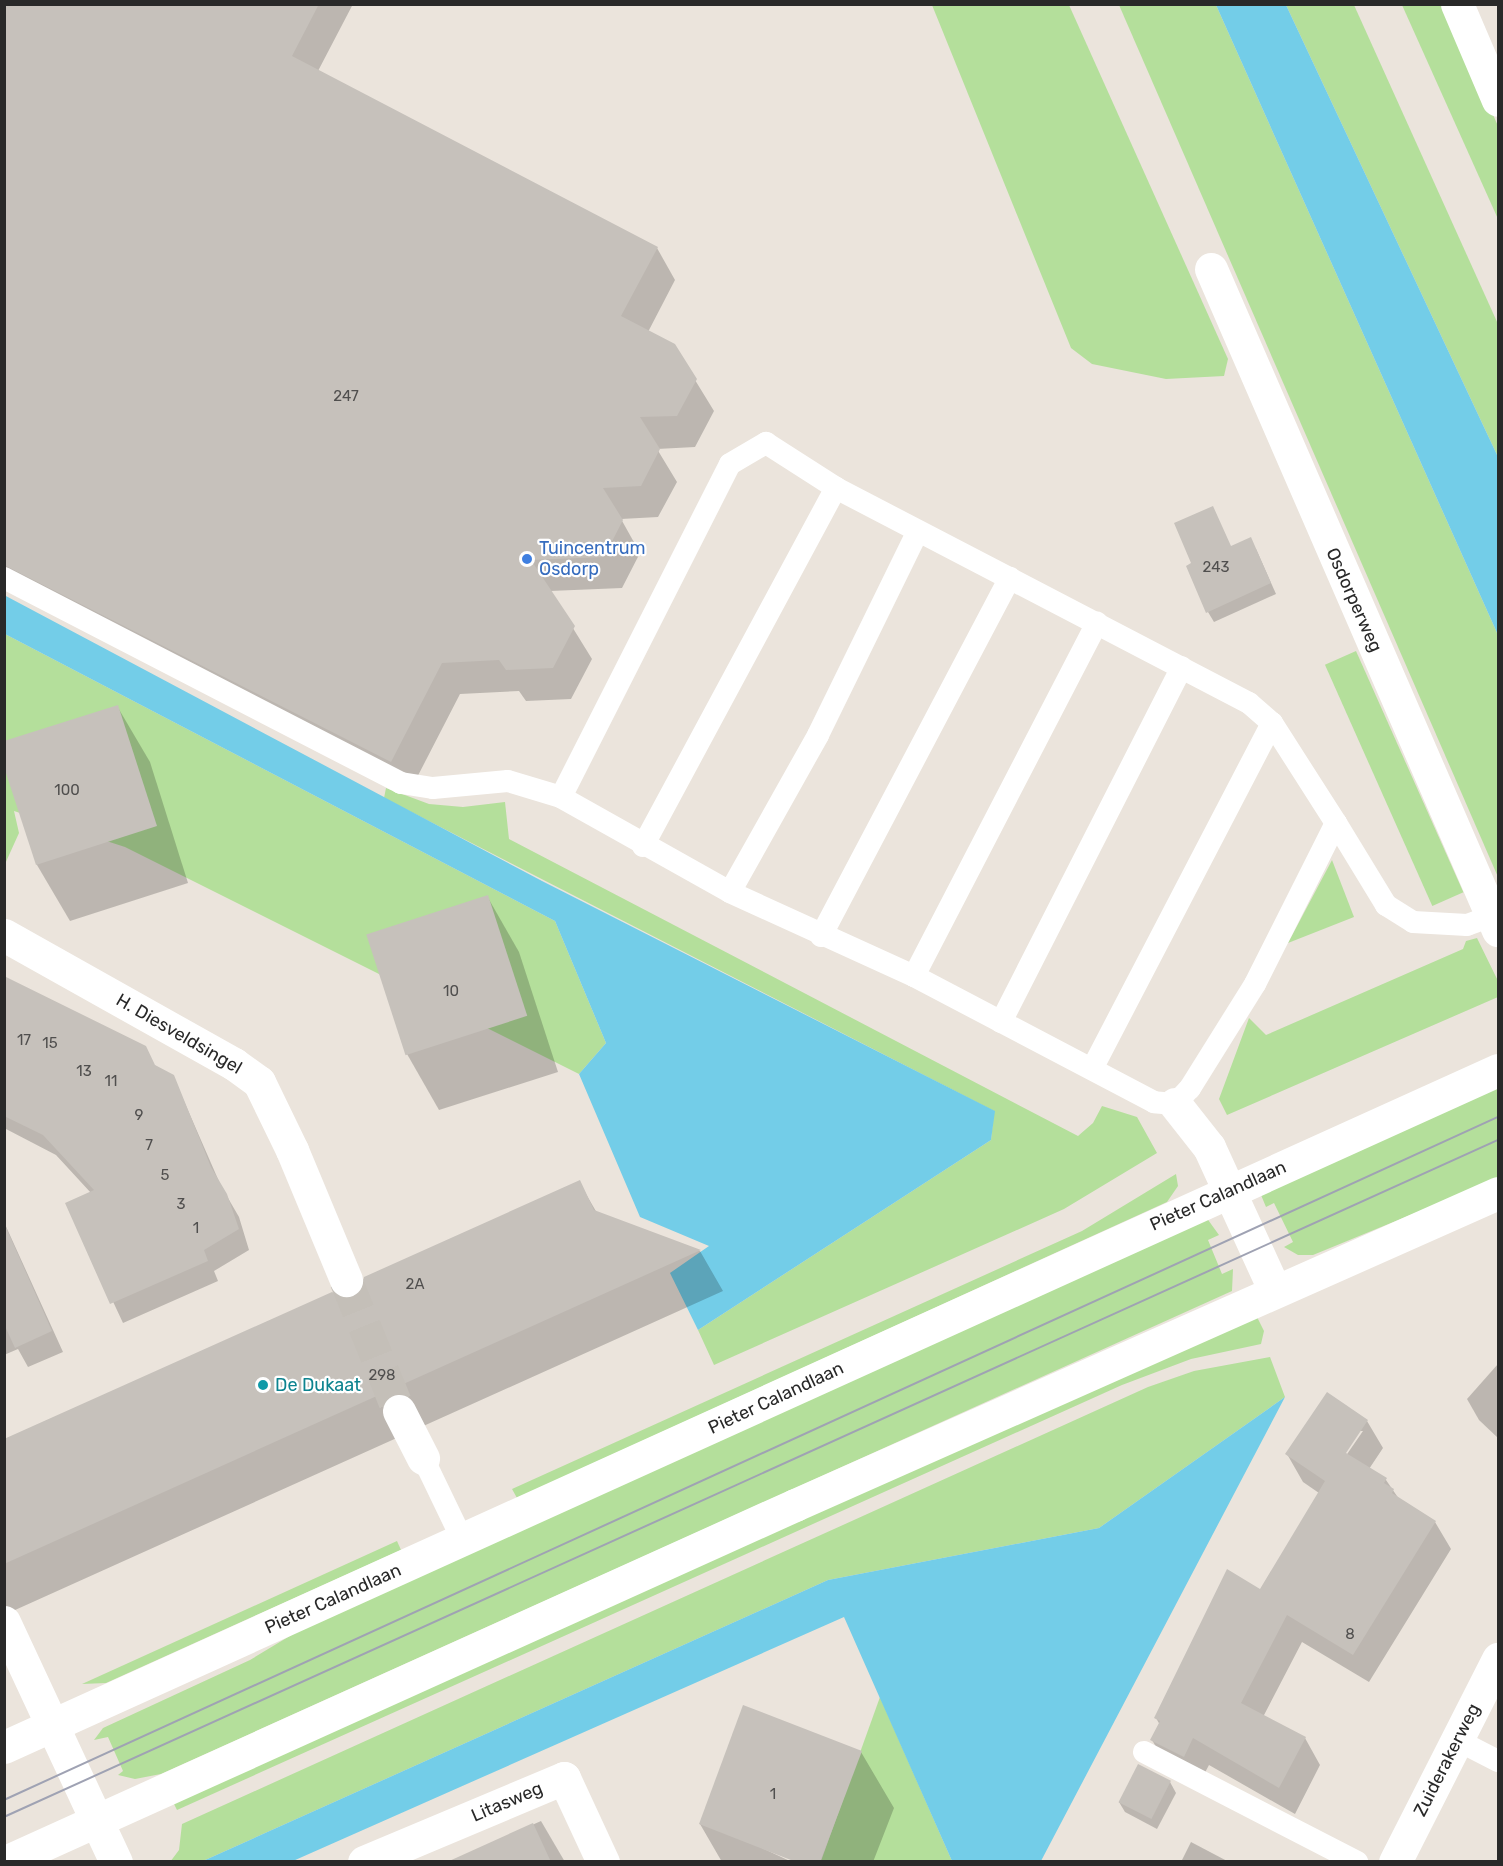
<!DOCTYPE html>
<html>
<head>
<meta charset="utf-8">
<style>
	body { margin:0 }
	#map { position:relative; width:1503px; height:1866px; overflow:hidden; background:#ebe4dc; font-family:Rubik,sans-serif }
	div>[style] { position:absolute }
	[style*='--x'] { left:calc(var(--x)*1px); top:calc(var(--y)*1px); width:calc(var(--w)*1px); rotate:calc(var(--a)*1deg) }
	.green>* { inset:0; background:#b4df9b; transform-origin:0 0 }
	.water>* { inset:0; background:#73cde8 }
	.shadow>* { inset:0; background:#0003 }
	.building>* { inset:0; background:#c6c1bb; transform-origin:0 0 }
	.minor-tunnel>* { height:33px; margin-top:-16.5px; transform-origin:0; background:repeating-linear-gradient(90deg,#c4bfb8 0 33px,transparent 0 49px) }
	.service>* { height:22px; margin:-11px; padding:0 11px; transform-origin:11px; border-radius:11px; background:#fff }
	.minor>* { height:33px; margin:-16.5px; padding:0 16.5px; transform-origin:16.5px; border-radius:16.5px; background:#fff }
	.secondary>* { height:33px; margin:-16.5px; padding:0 16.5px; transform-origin:16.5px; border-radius:16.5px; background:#fff }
	.tram>* { height:1.5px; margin:-0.75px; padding:0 0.75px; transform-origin:0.75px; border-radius:0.75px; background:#9fa2b3 }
	.dots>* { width:16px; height:16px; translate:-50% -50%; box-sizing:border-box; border:3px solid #fff; border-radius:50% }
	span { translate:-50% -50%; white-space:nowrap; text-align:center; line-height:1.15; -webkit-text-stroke:4.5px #fff; paint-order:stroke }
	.number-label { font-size:15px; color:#504f4e }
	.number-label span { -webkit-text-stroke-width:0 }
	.shop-label { font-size:18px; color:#366cbe }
	.left { translate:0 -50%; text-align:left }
	.street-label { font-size:18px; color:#292929 }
	.culture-label { font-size:18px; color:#0d838f }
	.frame { position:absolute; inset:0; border:6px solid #292929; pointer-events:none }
</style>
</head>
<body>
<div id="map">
	<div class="green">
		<div style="clip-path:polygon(932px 5px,1069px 5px,1228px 359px,1224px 376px,1166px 379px,1092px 364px,1071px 348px)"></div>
		<div style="clip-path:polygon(1119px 5px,1216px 5px,1498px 635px,1498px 877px)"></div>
		<div style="clip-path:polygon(1286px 5px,1354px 5px,1498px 324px,1498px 457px)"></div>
		<div style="clip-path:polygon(1402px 5px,1444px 5px,1498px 126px,1498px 219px)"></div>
		<div style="clip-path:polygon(5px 634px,555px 921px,606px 1043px,579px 1074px,125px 847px,14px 811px,19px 833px,5px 864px)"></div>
		<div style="left:1356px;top:651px;width:264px;height:34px;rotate:66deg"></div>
		<div style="clip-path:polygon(386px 788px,429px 804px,463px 807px,505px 802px,509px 839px,1078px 1136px,1093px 1123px,1102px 1106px,1137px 1117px,1157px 1153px,1064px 1209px,714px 1365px,698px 1330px,991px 1140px,994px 1111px,384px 798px)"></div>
		<div style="clip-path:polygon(1332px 860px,1354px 917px,1288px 943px)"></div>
		<div style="clip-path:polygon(1477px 938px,1498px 981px,1498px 997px,1227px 1115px,1219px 1099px,1249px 1018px,1266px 1035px,1463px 949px,1466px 941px)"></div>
		<div style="clip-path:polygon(1498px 1082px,1498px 1179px,1313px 1255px,1298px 1255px,1284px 1247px,1293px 1242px,1274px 1203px,1266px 1207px,1261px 1195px)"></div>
		<div style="clip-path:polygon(1176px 1174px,1178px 1186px,1167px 1202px,517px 1498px,512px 1489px,1082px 1231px)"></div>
		<div style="clip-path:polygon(1206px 1217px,1219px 1235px,1208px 1240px,1222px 1274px,1233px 1269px,1232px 1291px,161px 1774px,135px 1779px,118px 1775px,123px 1771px,108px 1737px,94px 1740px,103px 1728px,250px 1660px,328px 1613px)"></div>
		<div style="clip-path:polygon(1254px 1311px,1264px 1331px,1261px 1344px,1191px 1359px,1122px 1385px,177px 1810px,172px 1800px)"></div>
		<div style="clip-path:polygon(1270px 1357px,1285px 1397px,1099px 1528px,828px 1580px,203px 1861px,170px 1862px,179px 1850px,182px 1824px,1148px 1387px,1194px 1371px)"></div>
		<div style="clip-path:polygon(397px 1541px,401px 1550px,106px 1683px,82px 1684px)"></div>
		<div style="clip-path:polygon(880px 1697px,952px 1861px,821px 1861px)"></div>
	</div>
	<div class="water">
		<div style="clip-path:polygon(1216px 5px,1286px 5px,1498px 457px,1498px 635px)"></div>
		<div style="clip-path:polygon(4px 595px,542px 881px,995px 1111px,991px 1140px,698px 1330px,670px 1273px,709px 1246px,640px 1217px,579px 1074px,606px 1043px,555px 921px,5px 634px)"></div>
		<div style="clip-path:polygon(1285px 1397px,1041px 1861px,952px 1861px,844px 1617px,293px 1861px,203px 1861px,828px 1580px,1099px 1528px)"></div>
	</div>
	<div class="shadow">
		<div style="clip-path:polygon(4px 4px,353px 4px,318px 71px,657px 248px,675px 280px,648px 332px,695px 380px,714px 411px,695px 447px,657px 449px,677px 482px,658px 517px,621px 519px,640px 553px,622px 588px,550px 591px,592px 659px,571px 699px,526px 701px,519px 691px,460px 694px,409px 793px,4px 584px)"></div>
		<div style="clip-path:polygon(1231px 547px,1256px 549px,1276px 594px,1214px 622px,1208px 612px)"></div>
		<div style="clip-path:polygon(117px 706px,150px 762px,188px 883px,70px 921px,37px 865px,4px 762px)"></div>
		<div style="clip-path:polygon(487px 896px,519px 952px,558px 1072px,439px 1110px,407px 1054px)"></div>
		<div style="clip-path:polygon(4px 978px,173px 1076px,221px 1186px,239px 1217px,249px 1250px,214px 1271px,218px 1281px,123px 1323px,67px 1203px,91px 1193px,56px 1155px,6px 1129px,4px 1132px)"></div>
		<div style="clip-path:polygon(579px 1182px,597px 1213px,700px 1251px,723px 1291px,4px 1615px,4px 1441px,354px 1298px)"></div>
		<div style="clip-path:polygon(4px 1222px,63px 1352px,28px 1367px,18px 1349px,4px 1355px)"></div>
		<div style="clip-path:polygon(1498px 1364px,1498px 1438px,1479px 1420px,1467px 1399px)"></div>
		<div style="clip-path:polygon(evenodd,1367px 1421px,1383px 1448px,1369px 1469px,1386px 1480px,1399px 1499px,1435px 1522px,1451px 1549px,1369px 1682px,1302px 1642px,1263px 1717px,1305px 1738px,1320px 1765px,1295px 1814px,1209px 1765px,1199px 1784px,1168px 1767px,1152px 1740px,1160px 1725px,1156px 1718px,1260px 1591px,1319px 1493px,1303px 1482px,1287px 1454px,1367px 1421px,1359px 1431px,1363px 1431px,1343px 1460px,1341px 1459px,1359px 1431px)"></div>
		<div style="clip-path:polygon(861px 1752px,894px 1808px,873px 1862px,800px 1862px,745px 1840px,792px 1862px,722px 1862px,700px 1824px)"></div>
		<div style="clip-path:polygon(1170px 1782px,1176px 1793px,1157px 1829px,1125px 1812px,1119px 1802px)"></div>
		<div style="clip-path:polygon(541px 1821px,565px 1862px,489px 1862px,483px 1847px)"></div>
		<div style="clip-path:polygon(1191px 1842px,1229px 1862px,1181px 1862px)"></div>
	</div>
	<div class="building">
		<div style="clip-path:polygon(4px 4px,319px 4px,292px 56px,658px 247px,621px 316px,675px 344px,697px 379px,677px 416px,640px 417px,660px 449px,641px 486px,603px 488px,623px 520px,604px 557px,531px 560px,575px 626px,553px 668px,506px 670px,499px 660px,442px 663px,391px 762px,4px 565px)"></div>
		<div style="clip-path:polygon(1213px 506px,1231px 546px,1251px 537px,1271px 583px,1206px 613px,1186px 566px,1191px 563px,1174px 523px)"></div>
		<div style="clip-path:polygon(118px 705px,157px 826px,36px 865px,4px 767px,4px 741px)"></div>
		<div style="left:488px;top:895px;width:127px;height:128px;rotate:72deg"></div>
		<div style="clip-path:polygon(4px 976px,146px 1046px,155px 1065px,174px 1075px,211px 1167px,227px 1194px,239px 1229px,204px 1250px,208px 1261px,110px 1304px,65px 1203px,94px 1190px,43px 1135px,4px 1116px)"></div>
		<div style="clip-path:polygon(580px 1180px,594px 1210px,701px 1250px,4px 1564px,4px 1439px,332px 1292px,343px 1298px,354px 1297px,361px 1291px,364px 1277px)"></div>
		<div style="clip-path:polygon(4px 1223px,52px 1331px,15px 1348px,4px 1324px)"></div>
		<div style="clip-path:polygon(1327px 1392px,1368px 1420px,1346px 1453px,1387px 1478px,1384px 1483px,1394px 1489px,1392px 1493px,1436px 1521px,1353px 1655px,1287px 1615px,1241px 1703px,1306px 1737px,1279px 1788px,1193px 1738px,1184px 1757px,1150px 1740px,1160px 1721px,1154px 1718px,1227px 1569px,1260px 1589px,1325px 1481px,1285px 1454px)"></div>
		<div style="clip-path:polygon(743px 1705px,862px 1751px,820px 1862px,796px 1862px,699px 1824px)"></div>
		<div style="left:1138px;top:1764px;width:37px;height:43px;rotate:27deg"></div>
		<div style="clip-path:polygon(533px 1823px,551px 1862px,447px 1862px)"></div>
	</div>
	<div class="minor-tunnel">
		<div style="--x:346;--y:1280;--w:141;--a:68"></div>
	</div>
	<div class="service">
		<div style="--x:4;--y:578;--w:447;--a:27.3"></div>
		<div style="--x:401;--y:783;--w:32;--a:9"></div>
		<div style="--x:433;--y:788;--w:75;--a:-5.3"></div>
		<div style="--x:508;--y:781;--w:55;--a:16.8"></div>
		<div style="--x:1336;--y:823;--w:180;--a:116.7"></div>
		<div style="--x:1255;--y:984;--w:123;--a:122"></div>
		<div style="--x:1190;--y:1088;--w:22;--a:133"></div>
		<div style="--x:1175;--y:1104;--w:21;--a:-175"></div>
		<div style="--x:1154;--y:1102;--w:271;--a:-152.3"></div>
		<div style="--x:914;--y:976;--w:202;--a:-155.5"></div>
		<div style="--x:730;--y:892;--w:194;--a:-150.7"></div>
		<div style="--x:561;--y:797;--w:373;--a:-63.1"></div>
		<div style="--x:730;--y:464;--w:42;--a:-30.3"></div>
		<div style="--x:766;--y:443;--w:83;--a:32.7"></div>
		<div style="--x:836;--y:488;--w:466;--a:27.5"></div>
		<div style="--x:1249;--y:703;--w:30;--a:41"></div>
		<div style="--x:1272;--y:723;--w:119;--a:57.4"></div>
		<div style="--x:1336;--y:823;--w:96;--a:58.6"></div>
		<div style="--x:1386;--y:905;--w:32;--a:32"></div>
		<div style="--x:1413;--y:922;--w:54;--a:3.2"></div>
		<div style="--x:1467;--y:925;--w:27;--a:-20"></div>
		<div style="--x:643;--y:846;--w:407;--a:-61.7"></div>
		<div style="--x:730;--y:892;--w:180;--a:-60.7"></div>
		<div style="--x:818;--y:735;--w:227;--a:-63.9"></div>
		<div style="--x:821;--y:936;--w:405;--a:-62.2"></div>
		<div style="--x:914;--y:976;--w:398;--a:-62.6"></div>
		<div style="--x:1001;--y:1022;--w:398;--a:-63"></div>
		<div style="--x:1092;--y:1069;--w:390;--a:-62.5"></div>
		<div style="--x:423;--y:1458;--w:92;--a:64.3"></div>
		<div style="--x:1457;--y:1740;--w:46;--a:27.1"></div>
		<div style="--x:1144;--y:1752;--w:240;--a:27.3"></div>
	</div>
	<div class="minor">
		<div style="--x:1211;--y:269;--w:721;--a:66.53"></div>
		<div style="--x:4;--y:935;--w:264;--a:29.3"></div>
		<div style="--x:234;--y:1064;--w:31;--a:36"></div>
		<div style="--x:259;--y:1082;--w:76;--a:64.1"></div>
		<div style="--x:292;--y:1150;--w:141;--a:67.4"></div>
		<div style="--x:1175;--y:1104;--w:55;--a:51.7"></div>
		<div style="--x:1209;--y:1147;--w:158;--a:65.4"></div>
		<div style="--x:399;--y:1411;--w:53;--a:62.9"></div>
		<div style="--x:4;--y:1622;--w:265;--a:65"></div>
		<div style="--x:364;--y:1862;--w:217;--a:-22.8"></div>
		<div style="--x:564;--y:1778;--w:93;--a:65.1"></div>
		<div style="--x:1395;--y:1862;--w:228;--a:-63.1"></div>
	</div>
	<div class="secondary">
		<div style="--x:1457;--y:4;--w:104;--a:66.9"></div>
		<div style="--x:4;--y:1747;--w:1640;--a:-24.38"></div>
		<div style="--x:5;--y:1862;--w:867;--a:-24.32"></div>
		<div style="--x:795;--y:1505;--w:769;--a:-23.93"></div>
	</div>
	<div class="tram">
		<div style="--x:4;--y:1800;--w:1643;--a:-24.57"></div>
		<div style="--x:4;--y:1817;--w:1640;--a:-24.38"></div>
	</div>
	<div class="dots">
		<div style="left:527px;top:559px;background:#3f7fe0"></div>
		<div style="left:263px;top:1385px;background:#0f9aa8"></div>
	</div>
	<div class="number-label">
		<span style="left:346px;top:397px">247</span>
		<span style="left:1216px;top:568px">243</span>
		<span style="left:67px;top:791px">100</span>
		<span style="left:451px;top:992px">10</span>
		<span style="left:24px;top:1041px">17</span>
		<span style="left:50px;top:1044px">15</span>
		<span style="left:84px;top:1072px">13</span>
		<span style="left:111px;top:1082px">11</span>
		<span style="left:139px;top:1116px">9</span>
		<span style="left:149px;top:1146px">7</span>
		<span style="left:165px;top:1176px">5</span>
		<span style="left:181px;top:1205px">3</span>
		<span style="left:196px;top:1229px">1</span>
		<span style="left:415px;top:1285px">2A</span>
		<span style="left:382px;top:1376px">298</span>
		<span style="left:1350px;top:1635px">8</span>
		<span style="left:773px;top:1795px">1</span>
	</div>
	<div class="shop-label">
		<span class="left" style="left:539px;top:559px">Tuincentrum<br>Osdorp</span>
	</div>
	<div class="street-label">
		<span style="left:1354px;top:600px;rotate:66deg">Osdorperweg</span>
		<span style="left:179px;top:1034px;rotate:30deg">H. Diesveldsingel</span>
		<span style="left:1218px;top:1196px;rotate:-24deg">Pieter Calandlaan</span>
		<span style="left:776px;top:1398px;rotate:-25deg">Pieter Calandlaan</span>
		<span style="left:333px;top:1599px;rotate:-24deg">Pieter Calandlaan</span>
		<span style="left:1447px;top:1760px;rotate:-63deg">Zuiderakerweg</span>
		<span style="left:507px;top:1802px;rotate:-23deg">Litasweg</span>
	</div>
	<div class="culture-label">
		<span class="left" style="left:275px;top:1385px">De Dukaat</span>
	</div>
	<div class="frame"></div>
</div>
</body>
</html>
